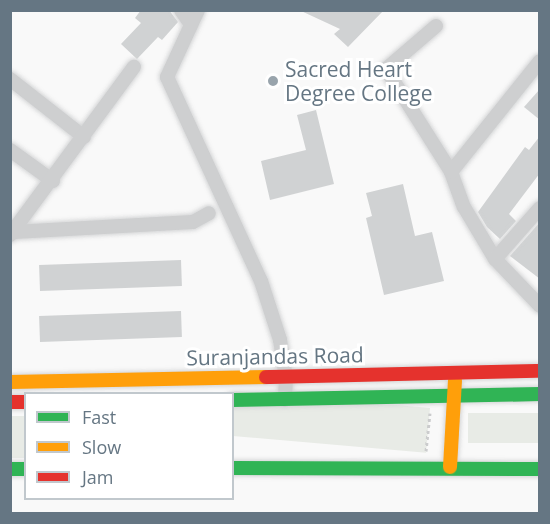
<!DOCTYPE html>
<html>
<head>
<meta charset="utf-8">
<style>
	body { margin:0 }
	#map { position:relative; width:550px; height:524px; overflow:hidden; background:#f9f9f9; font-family:"Open Sans",sans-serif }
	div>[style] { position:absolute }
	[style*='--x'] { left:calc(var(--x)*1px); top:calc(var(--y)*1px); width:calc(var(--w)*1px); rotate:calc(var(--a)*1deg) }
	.green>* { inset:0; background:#e8ebe6; transform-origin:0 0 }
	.building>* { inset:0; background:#d0d2d3; transform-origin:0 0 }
	.path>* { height:3px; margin-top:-1.5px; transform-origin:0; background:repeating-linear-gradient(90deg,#cbcccd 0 3px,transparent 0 6px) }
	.roads { filter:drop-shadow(0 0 2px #d5d6d7) drop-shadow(0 0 2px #d5d6d7) }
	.street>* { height:14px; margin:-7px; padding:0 7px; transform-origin:7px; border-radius:7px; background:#cecfd0 }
	.fast>* { height:14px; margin:-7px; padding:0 7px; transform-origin:7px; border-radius:7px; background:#30b455 }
	.slow>* { height:14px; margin:-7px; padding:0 7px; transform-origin:7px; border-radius:7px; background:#ff9f0a }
	.jam>* { height:14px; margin:-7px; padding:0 7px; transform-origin:7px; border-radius:7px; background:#e5322d }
	.dots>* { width:16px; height:16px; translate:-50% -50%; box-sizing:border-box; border:3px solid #fff; border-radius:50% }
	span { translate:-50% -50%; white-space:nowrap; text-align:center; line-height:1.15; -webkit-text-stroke:6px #fff; paint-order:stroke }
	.poi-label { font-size:21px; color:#657683 }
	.left { translate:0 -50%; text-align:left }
	.street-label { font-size:21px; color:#657683 }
	.frame { position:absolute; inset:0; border:12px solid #657683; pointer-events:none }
	.legend { position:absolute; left:24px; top:392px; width:210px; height:108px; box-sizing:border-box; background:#fff; border:2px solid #c1c8cd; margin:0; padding:8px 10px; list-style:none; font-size:18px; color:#657683 }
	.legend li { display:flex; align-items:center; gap:12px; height:30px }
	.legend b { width:30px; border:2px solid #c1c8cd }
</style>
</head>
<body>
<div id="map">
	<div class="green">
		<div style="left:430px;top:408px;width:45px;height:197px;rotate:95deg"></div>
		<div style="left:468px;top:413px;width:71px;height:30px"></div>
		<div style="left:25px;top:416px;width:42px;height:14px;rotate:90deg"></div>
	</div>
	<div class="building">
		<div style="clip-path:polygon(141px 10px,169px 10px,178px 22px,162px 40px,158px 37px,137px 59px,121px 44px,141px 23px,135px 18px)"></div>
		<div style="clip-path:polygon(299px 10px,384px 10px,348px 47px,334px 34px,340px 29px)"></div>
		<div style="clip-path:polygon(540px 89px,540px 120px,524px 107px)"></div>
		<div style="clip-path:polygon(316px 110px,334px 184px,270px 200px,261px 161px,306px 150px,297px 115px)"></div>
		<div style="clip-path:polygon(540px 136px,540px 173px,509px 214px,516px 221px,500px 239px,487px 227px,478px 212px,525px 147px,529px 150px)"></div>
		<div style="clip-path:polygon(403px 184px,415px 236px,432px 232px,444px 281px,384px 295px,366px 218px,372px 216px,366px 193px)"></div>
		<div style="clip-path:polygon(540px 222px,540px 279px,510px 256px)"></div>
		<div style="left:181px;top:260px;width:26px;height:142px;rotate:88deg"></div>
		<div style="left:181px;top:311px;width:26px;height:142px;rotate:88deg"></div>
	</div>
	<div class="path">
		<div style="--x:426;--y:451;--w:38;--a:-84"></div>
	</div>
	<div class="roads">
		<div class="street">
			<div style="--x:181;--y:10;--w:18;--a:56"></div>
			<div style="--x:198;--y:10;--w:74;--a:114.8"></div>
			<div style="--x:167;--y:77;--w:225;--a:65.3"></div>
			<div style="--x:261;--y:281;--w:62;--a:72.1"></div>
			<div style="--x:280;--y:340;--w:38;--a:81"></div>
			<div style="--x:286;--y:378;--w:22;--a:93"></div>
			<div style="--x:436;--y:26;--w:66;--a:139.3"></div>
			<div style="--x:386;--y:69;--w:122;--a:57.7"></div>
			<div style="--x:451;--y:172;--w:37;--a:70"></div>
			<div style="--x:464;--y:207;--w:61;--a:59.2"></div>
			<div style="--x:495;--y:259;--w:65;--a:46.2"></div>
			<div style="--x:10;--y:79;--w:94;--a:38.1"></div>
			<div style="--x:10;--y:150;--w:53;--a:35.8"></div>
			<div style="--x:451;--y:172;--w:142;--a:-51.3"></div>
			<div style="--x:10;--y:229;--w:5;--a:37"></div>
			<div style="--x:14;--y:232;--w:179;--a:-3.2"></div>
			<div style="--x:193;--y:222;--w:18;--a:-29"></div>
			<div style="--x:10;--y:235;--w:209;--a:-53.6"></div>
			<div style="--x:495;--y:259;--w:68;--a:-48.6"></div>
		</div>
		<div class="fast">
			<div style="--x:232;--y:400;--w:308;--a:-1.1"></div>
			<div style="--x:232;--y:468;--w:308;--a:0.2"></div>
			<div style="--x:10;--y:469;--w:16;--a:0"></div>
		</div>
		<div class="slow">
			<div style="--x:10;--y:382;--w:256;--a:-1.1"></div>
			<div style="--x:450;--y:467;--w:87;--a:-86.7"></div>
		</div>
		<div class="jam">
			<div style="--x:266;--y:377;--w:274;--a:-1.3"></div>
			<div style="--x:10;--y:402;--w:16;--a:0"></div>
		</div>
	</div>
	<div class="dots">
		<div style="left:273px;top:81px;background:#99a4ac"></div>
	</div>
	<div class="poi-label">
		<span class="left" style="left:285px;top:81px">Sacred Heart<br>Degree College</span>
	</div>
	<div class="street-label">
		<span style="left:275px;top:356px;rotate:-1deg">Suranjandas Road</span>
	</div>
	<div class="frame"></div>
	<ul class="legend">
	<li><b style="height:8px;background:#30b455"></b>Fast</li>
	<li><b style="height:8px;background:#ff9f0a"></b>Slow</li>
	<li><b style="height:8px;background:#e5322d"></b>Jam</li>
	</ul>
</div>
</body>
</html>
